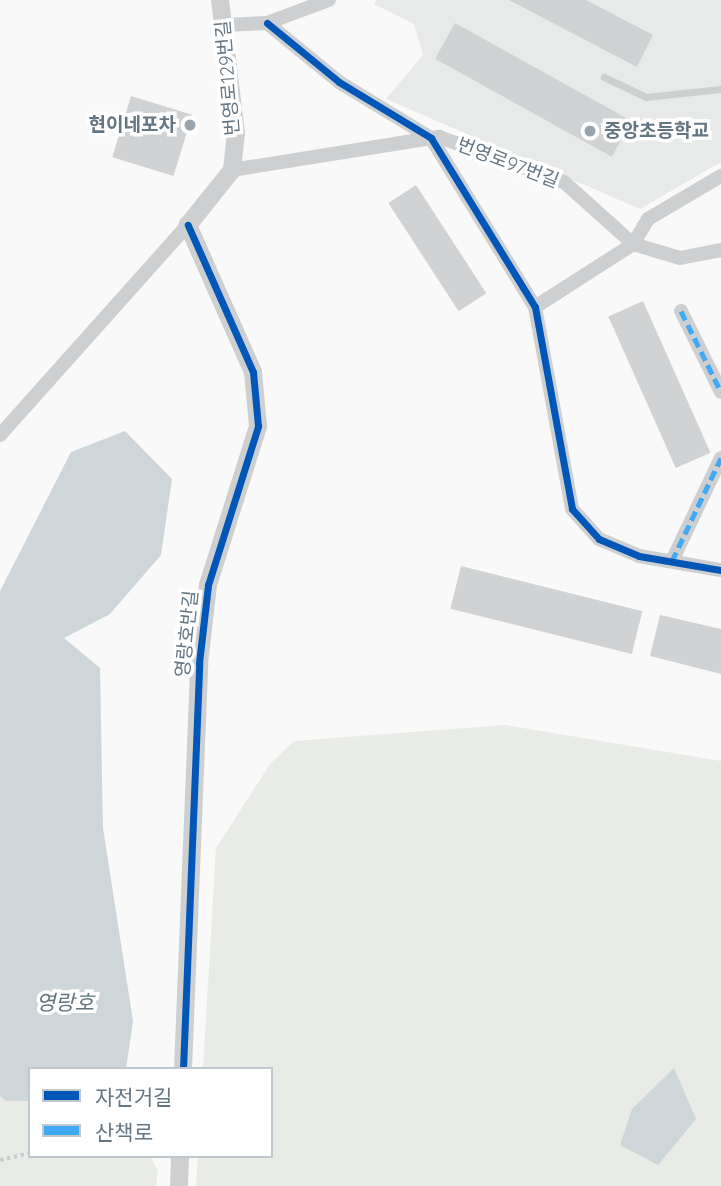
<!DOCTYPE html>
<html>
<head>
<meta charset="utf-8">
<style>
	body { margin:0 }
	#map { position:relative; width:721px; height:1186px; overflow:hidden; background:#f9f9f9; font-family:Quicksand,"Noto Sans KR",sans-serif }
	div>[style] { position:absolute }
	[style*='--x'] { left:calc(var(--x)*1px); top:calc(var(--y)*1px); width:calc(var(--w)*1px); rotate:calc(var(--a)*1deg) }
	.built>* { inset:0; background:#e8e9e9 }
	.green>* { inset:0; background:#e8ebe6 }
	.water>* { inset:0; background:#ced6d9 }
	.building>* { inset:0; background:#d0d2d3; transform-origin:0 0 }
	.path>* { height:3.5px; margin-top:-1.75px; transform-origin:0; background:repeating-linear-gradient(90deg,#cbcccd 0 3.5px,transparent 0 7px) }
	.service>* { height:7px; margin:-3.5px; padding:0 3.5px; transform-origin:3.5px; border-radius:3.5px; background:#cecfd0 }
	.minor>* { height:14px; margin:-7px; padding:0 7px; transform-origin:7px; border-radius:7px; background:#cecfd0 }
	.tertiary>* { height:18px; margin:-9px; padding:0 9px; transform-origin:9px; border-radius:9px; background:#cecfd0 }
	.quiet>* { height:5px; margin-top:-2.5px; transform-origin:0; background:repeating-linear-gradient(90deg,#3fa9f5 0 10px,transparent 0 15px) }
	.cycleway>* { height:7px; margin:-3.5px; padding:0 3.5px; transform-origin:3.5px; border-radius:3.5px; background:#0057b8 }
	.dots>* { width:19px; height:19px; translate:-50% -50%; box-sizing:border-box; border:4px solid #fff; border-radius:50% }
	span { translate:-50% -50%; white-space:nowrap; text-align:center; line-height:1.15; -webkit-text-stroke:7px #fff; paint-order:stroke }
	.street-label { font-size:19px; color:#657683 }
	.poi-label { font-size:19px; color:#657683; font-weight:700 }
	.right { translate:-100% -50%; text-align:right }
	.left { translate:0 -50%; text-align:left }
	.water-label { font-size:21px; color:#60757c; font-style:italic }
	.legend { position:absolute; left:28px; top:1067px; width:245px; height:91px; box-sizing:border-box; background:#fff; border:2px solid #c1c8cd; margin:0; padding:9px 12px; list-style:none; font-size:21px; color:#657683 }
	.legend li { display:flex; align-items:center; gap:14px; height:35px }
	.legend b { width:35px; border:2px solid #c1c8cd }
</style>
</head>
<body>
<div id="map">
	<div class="built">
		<div style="clip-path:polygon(376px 0,721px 0,721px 162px,640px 209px,386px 99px,423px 55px,414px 24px,374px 4px)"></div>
	</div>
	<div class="green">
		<div style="clip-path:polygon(505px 725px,721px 761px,721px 1186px,196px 1186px,198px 1156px,271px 1156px,271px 1069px,203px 1069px,216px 848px,270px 764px,294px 741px)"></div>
		<div style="clip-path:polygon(0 1096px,7px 1101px,30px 1101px,30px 1156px,150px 1156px,158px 1171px,156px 1186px,0 1186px)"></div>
	</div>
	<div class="water">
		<div style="clip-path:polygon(125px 431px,172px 479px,161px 555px,110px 614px,64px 638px,100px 668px,103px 828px,133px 1021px,126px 1069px,30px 1069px,30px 1101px,6px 1101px,0 1096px,0 591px,71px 452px)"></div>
		<div style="clip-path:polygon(674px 1068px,696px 1119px,658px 1165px,620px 1145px,632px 1109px)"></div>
	</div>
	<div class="building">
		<div style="clip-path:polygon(509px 0,586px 0,653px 35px,637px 67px)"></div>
		<div style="left:455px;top:23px;width:202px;height:41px;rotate:29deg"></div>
		<div style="left:131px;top:96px;width:64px;height:64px;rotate:17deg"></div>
		<div style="left:416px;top:185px;width:129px;height:33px;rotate:57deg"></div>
		<div style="left:643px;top:301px;width:166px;height:38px;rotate:66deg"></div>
		<div style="left:461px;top:566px;width:187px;height:44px;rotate:14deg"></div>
		<div style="clip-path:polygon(660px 615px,721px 629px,721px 674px,650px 656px)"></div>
	</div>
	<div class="path">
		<div style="--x:0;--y:1160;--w:31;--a:-13"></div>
	</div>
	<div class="service">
		<div style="--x:604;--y:77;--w:47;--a:25.5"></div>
		<div style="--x:646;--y:97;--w:75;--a:-6.1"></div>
	</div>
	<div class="minor">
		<div style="--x:267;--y:23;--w:93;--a:39.3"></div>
		<div style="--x:339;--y:82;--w:108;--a:31.3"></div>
		<div style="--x:431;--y:138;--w:198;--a:58.4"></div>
		<div style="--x:535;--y:307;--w:205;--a:79.6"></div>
		<div style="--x:572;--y:509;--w:40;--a:48"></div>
		<div style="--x:599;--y:539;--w:43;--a:23"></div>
		<div style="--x:639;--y:556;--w:83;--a:9.7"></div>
		<div style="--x:223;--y:25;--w:44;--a:-2.6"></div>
		<div style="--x:267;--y:23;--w:66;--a:-20.4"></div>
		<div style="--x:232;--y:170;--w:210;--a:-9.1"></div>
		<div style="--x:439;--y:137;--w:133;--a:19.8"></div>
		<div style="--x:564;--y:182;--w:93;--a:41.9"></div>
		<div style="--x:633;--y:244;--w:49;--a:16.6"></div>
		<div style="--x:680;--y:258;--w:42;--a:-11"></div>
		<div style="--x:535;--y:307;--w:117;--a:-32.7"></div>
		<div style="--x:633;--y:244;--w:29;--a:-59"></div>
		<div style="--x:648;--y:219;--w:85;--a:-30.5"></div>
		<div style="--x:681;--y:311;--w:90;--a:63.7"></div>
		<div style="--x:0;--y:435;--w:282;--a:-48.2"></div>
		<div style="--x:672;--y:561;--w:114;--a:-64.6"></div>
	</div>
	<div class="tertiary">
		<div style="--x:183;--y:1069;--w:406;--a:-87.7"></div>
		<div style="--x:199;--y:663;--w:79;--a:-83.4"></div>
		<div style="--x:208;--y:585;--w:167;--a:-72.5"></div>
		<div style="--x:258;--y:426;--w:54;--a:-95.3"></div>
		<div style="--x:253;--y:372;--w:161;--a:-113.9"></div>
		<div style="--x:188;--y:225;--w:70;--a:-51.3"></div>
		<div style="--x:232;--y:170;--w:36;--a:-84"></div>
		<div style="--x:236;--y:134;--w:135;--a:-96.8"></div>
		<div style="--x:179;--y:1186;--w:30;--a:-88"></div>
	</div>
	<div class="quiet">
		<div style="--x:681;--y:311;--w:90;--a:63.7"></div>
		<div style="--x:672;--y:561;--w:114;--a:-64.6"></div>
	</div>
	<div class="cycleway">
		<div style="--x:267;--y:23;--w:93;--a:39.3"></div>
		<div style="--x:339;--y:82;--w:108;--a:31.3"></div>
		<div style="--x:431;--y:138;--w:198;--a:58.4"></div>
		<div style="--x:535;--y:307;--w:205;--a:79.6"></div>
		<div style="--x:572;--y:509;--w:40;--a:48"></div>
		<div style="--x:599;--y:539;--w:43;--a:23"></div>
		<div style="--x:639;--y:556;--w:83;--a:9.7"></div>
		<div style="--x:183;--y:1069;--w:406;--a:-87.7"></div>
		<div style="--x:199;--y:663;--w:79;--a:-83.4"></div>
		<div style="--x:208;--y:585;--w:167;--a:-72.5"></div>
		<div style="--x:258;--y:426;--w:54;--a:-95.3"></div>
		<div style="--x:253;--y:372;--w:161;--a:-113.9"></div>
	</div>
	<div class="dots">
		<div style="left:190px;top:125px;background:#99a4ac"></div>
		<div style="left:590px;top:131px;background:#99a4ac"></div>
	</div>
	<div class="street-label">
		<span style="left:228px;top:78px;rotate:-95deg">번영로129번길</span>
		<span style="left:508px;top:163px;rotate:21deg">번영로97번길</span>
		<span style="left:187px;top:634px;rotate:-84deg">영랑호반길</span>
	</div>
	<div class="poi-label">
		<span class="right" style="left:176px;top:125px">현이네포차</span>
		<span class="left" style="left:604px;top:131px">중앙초등학교</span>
	</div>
	<div class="water-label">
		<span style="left:65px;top:1002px">영랑호</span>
	</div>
	<ul class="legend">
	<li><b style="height:9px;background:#0057b8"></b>자전거길</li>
	<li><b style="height:9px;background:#3fa9f5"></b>산책로</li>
	</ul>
</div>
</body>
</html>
